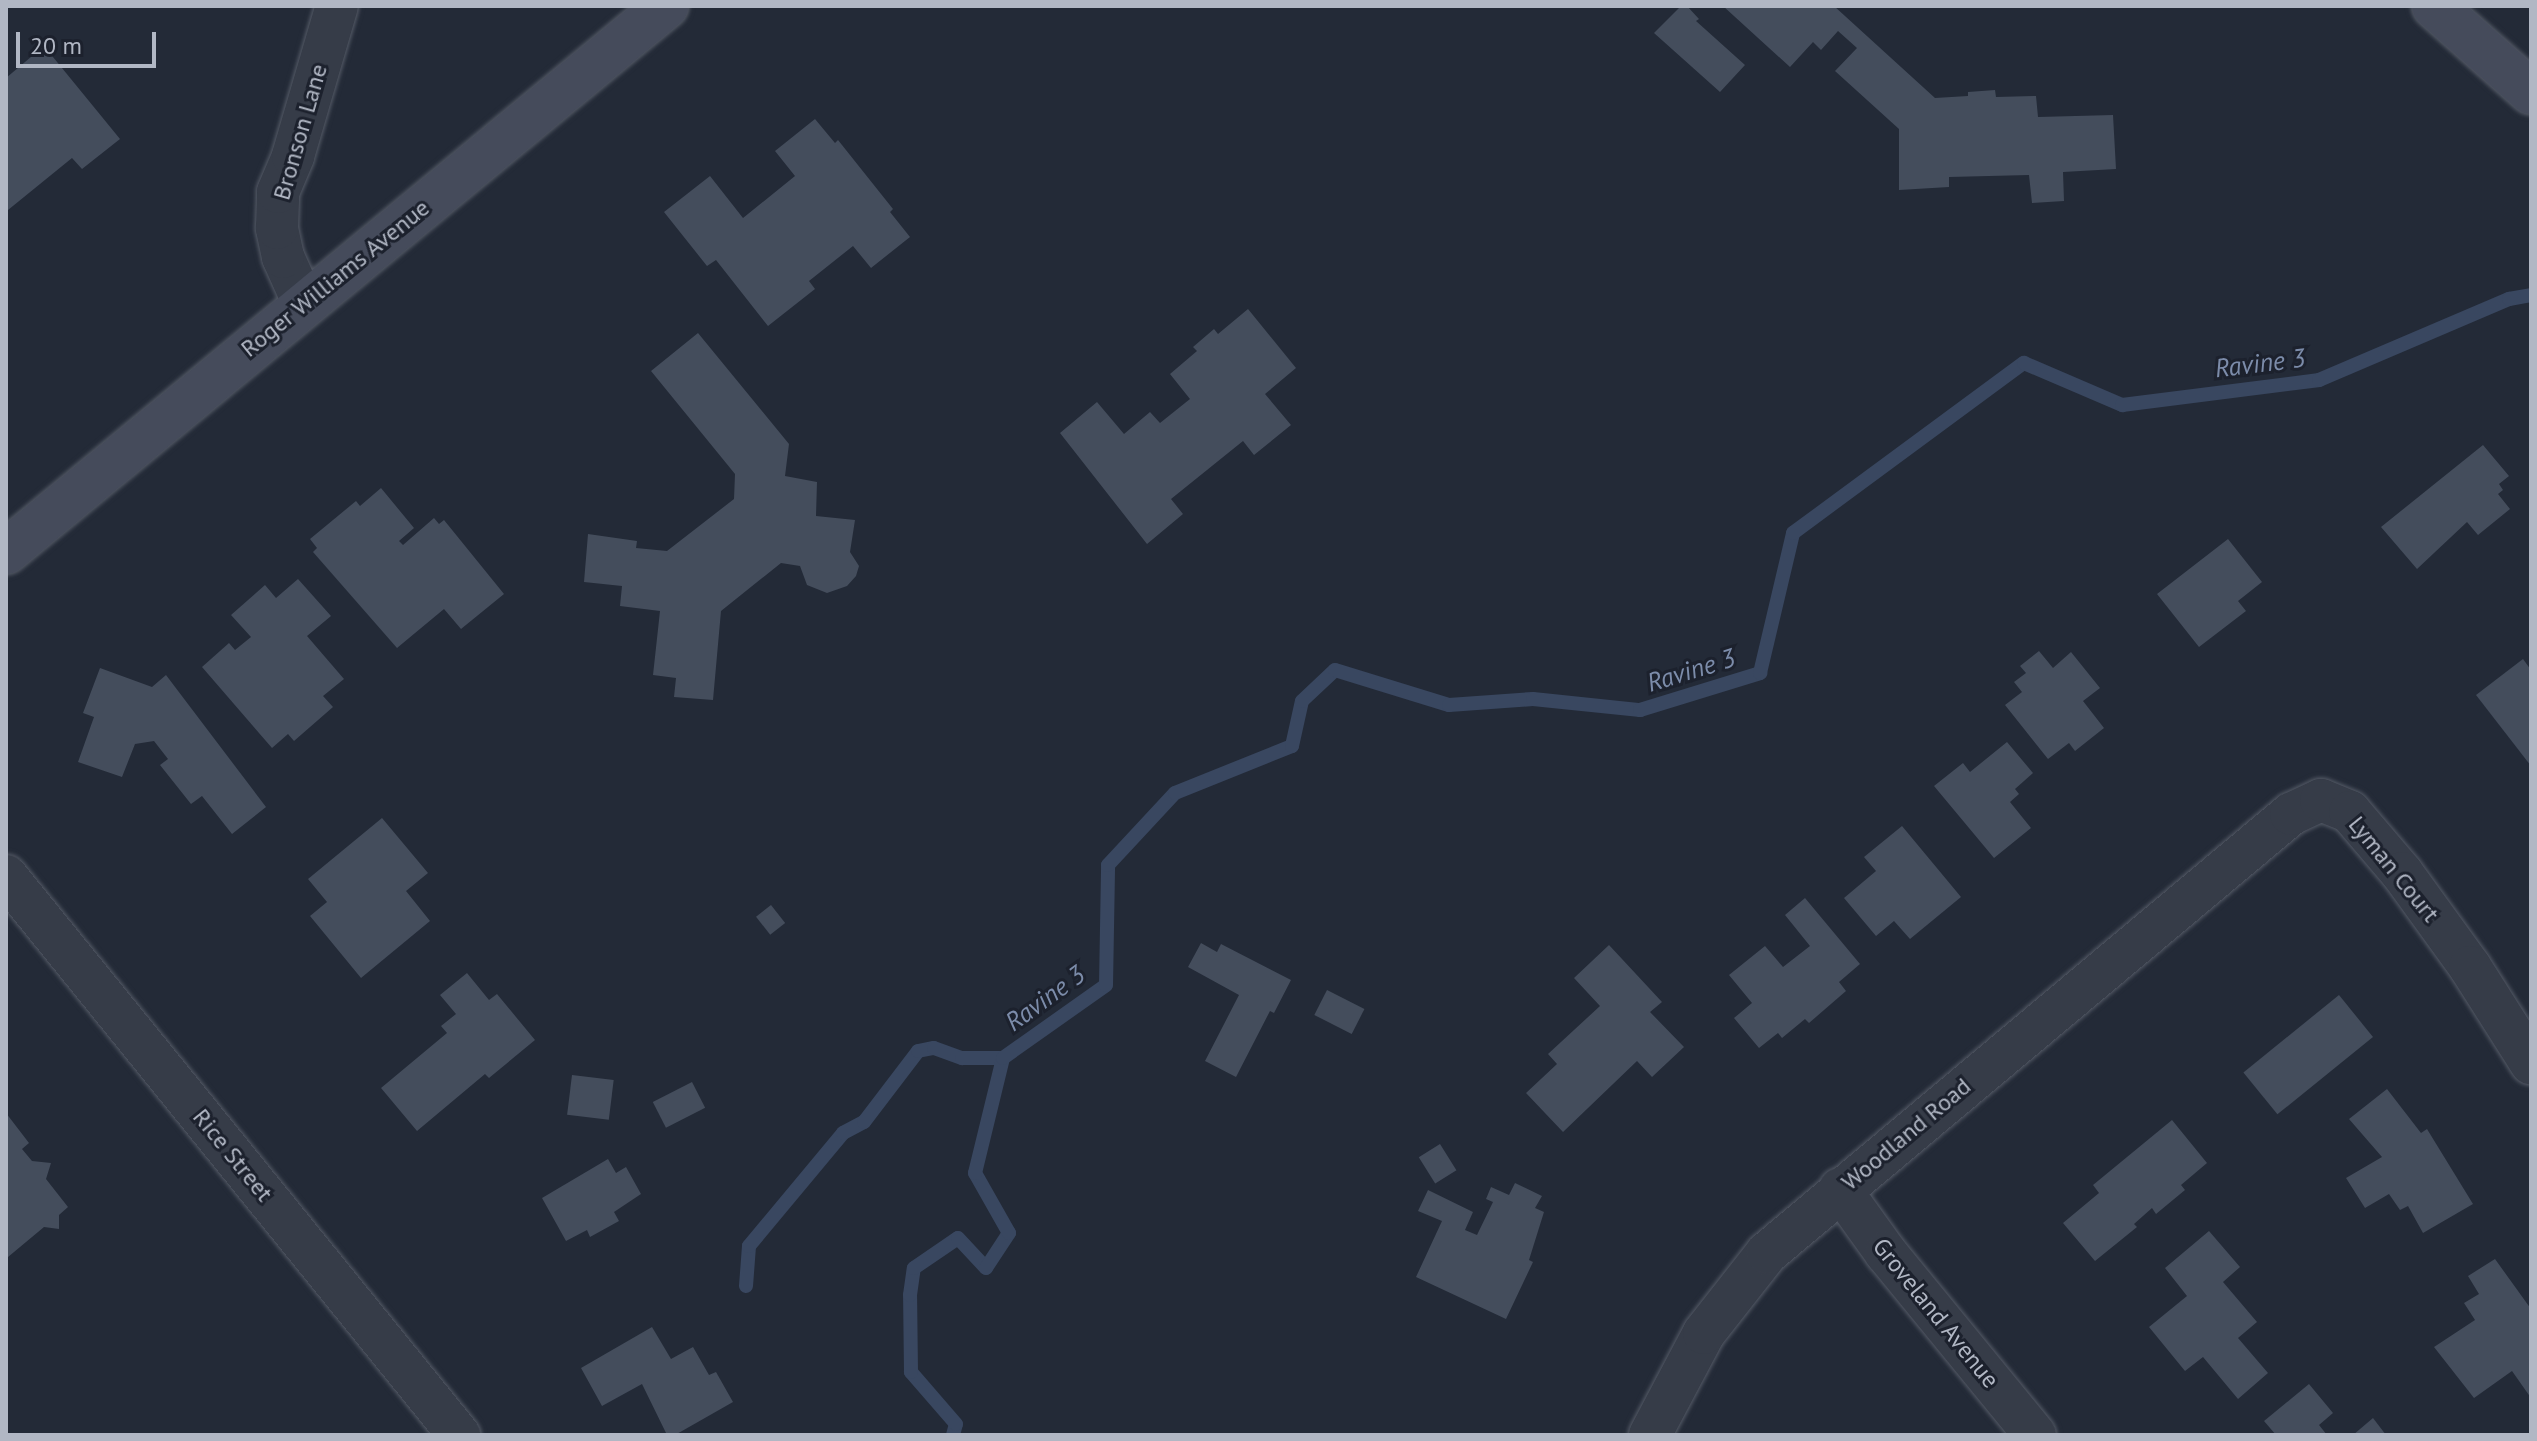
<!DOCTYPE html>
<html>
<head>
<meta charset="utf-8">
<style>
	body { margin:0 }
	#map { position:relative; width:2537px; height:1441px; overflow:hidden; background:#232a37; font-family:"PT Sans",sans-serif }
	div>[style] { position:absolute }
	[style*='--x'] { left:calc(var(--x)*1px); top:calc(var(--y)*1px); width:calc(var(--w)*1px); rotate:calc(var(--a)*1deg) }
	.stream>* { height:14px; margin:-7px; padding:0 7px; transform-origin:7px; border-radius:7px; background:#394760 }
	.building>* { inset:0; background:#444d5c; transform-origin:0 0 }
	.roads { filter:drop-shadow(0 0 2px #545a66) drop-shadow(0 0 2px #545a66) }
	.street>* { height:42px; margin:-21px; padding:0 21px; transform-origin:21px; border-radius:21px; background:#363c48 }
	.secondary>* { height:44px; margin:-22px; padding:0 22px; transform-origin:22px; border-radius:22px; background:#454b5b }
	span { translate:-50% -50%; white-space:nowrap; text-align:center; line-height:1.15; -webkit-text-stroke:6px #1c212d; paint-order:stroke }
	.street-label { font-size:24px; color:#b1b7c4 }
	.water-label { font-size:26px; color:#7c8caa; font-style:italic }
	.frame { position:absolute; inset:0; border:8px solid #b1b7c4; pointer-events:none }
	.scale { position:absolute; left:16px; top:32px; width:140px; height:36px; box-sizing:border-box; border:4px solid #b1b7c4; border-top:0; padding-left:10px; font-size:24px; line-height:28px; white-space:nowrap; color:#b1b7c4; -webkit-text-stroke:6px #1c212d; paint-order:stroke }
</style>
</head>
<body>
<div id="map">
	<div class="stream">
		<div style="--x:746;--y:1286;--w:40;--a:-85.7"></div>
		<div style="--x:749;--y:1246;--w:147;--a:-50.2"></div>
		<div style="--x:843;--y:1133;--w:24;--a:-28"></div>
		<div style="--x:864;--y:1122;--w:89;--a:-52.7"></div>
		<div style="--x:918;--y:1051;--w:16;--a:-11"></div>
		<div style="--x:934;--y:1048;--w:30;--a:20"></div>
		<div style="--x:962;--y:1058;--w:41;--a:0"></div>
		<div style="--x:953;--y:1435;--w:11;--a:-75"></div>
		<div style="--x:956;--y:1424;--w:69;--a:-130.9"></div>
		<div style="--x:911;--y:1372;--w:77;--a:-90.7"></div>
		<div style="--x:910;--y:1295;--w:27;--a:-82"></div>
		<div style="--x:914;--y:1268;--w:53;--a:-34.3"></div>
		<div style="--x:958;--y:1238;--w:41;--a:47"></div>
		<div style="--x:986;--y:1268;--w:42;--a:-56.7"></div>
		<div style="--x:1009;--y:1233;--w:69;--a:-119.5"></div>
		<div style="--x:975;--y:1173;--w:118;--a:-76.3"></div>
		<div style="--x:1003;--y:1058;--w:126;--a:-35.3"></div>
		<div style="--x:1106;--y:985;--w:120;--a:-89"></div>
		<div style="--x:1108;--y:865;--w:98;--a:-47.1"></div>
		<div style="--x:1175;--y:793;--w:126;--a:-21.9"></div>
		<div style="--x:1292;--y:746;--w:46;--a:-77.5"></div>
		<div style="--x:1302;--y:701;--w:45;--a:-43.2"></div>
		<div style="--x:1335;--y:670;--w:119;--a:17.1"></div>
		<div style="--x:1449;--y:705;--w:84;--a:-4.1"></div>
		<div style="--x:1533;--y:699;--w:108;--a:5.9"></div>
		<div style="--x:1640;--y:710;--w:126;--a:-17.1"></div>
		<div style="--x:1760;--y:673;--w:144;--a:-76.7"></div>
		<div style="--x:1793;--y:533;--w:287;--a:-36.4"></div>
		<div style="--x:2024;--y:363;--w:107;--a:23.2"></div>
		<div style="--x:2122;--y:405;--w:199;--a:-7.2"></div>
		<div style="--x:2319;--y:380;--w:207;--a:-23.1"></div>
		<div style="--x:2509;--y:299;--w:22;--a:-10"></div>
	</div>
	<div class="building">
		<div style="clip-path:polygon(1681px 6px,1687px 6px,1699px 19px,1696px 21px,1745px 65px,1720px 92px,1654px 33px)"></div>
		<div style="clip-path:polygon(1723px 6px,1834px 6px,1935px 98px,1968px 96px,1968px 92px,1995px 90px,1996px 97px,2036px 96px,2038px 117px,2113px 115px,2116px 169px,2063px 172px,2064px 201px,2032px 203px,2029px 175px,1949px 177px,1949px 187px,1899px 190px,1899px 129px,1835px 71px,1857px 48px,1838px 31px,1821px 50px,1813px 42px,1790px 67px)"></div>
		<div style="clip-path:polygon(44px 46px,120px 139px,82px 169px,72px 158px,8px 210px,6px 78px)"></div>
		<div style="clip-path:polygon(815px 119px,835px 143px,838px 140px,893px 209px,890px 212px,910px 237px,871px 268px,853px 246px,809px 281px,815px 289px,768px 326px,716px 260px,707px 266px,664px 212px,710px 176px,743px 218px,795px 176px,775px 151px)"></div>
		<div style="clip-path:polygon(1248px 309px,1296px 368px,1265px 394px,1291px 425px,1254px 455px,1243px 441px,1171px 499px,1183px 514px,1147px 544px,1060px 433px,1097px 402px,1124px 434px,1150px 412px,1160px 423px,1190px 399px,1170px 374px,1197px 351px,1193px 347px,1214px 329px,1218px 334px)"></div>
		<div style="clip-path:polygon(698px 333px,789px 444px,785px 476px,817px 482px,816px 516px,855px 520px,850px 552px,859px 566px,856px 576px,847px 586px,827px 593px,807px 585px,800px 566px,781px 563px,721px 611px,713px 700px,674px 697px,676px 678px,653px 675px,660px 611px,620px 606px,622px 586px,584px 582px,588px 534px,637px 541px,636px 548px,667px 551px,734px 499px,735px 474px,651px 371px)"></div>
		<div style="clip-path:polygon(2483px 445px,2509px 476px,2499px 484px,2503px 490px,2498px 494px,2510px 509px,2478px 535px,2467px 522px,2417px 569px,2381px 527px)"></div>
		<div style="clip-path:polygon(381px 488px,414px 528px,399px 541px,403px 545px,434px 518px,439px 524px,444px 520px,504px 594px,461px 629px,444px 609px,397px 648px,313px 552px,317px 548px,310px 539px,356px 501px,360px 506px)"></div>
		<div style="clip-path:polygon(2228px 539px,2262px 582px,2238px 601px,2246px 611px,2199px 647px,2157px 594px)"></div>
		<div style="clip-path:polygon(298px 579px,331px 616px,307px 636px,344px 679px,323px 696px,333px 707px,294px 741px,288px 734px,272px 748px,202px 667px,229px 643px,235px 650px,251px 637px,231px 615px,265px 585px,276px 598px)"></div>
		<div style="clip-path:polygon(2039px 651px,2053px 668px,2071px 652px,2100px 688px,2083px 701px,2104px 728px,2075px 751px,2069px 743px,2048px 759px,2005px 705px,2022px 692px,2014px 682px,2026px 673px,2020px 666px)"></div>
		<div style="clip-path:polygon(2523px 659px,2531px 670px,2531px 766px,2476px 695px)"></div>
		<div style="clip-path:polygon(100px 668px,152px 687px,166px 675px,266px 807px,232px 834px,202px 796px,191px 804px,160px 765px,168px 759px,154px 741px,135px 744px,122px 777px,78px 762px,94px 717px,83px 713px)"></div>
		<div style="clip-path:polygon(2007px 742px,2033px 773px,2015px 789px,2019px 794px,2010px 802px,2031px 828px,1994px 858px,1934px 786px,1963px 763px,1970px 772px)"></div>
		<div style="clip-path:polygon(382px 818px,428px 873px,406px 891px,430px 921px,361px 978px,310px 916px,327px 902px,308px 879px)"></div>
		<div style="clip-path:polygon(1902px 826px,1961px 897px,1910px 939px,1894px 921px,1876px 936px,1844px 898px,1876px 871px,1864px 857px)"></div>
		<div style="clip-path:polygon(1805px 898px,1860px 964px,1839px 982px,1846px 991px,1809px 1023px,1805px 1019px,1782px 1038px,1778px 1033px,1759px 1048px,1734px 1018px,1752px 1003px,1729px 975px,1765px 946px,1783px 967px,1810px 946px,1785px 915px)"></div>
		<div style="left:771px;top:905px;width:23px;height:19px;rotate:52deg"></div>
		<div style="clip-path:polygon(1201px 943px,1217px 952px,1221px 944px,1291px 980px,1274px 1013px,1270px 1011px,1236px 1077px,1205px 1061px,1239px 995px,1188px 967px)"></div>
		<div style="clip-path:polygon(1609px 945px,1662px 1002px,1650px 1012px,1684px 1047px,1652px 1077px,1637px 1061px,1563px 1132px,1526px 1093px,1557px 1064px,1548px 1054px,1600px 1006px,1574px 978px)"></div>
		<div style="clip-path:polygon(467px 973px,489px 1000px,497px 994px,535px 1040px,489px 1078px,485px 1074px,417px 1131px,381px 1088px,447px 1033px,441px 1026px,456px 1014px,440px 995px)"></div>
		<div style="left:1327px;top:990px;width:42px;height:28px;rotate:27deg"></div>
		<div style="left:2339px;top:995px;width:54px;height:123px;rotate:51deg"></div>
		<div style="left:572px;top:1075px;width:42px;height:40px;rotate:7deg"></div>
		<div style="left:692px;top:1082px;width:29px;height:44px;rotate:63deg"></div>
		<div style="clip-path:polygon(2387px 1089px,2421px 1133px,2427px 1129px,2473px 1204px,2423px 1233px,2408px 1206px,2400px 1210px,2389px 1194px,2365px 1208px,2346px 1178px,2382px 1157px,2349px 1119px)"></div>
		<div style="clip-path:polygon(6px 1113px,29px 1143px,22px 1149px,32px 1161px,51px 1163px,46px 1179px,68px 1207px,59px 1215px,59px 1229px,44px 1227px,8px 1257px)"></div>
		<div style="clip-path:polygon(2172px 1120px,2207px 1163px,2181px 1185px,2185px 1190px,2156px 1214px,2152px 1208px,2134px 1224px,2137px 1227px,2095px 1261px,2063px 1223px,2099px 1193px,2093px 1185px)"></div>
		<div style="left:1440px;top:1144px;width:31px;height:25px;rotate:58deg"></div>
		<div style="clip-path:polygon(608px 1159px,616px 1173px,626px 1167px,641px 1194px,614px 1212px,619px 1221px,590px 1237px,587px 1230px,566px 1241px,542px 1198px)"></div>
		<div style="clip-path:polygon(1515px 1183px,1542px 1196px,1535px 1208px,1544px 1212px,1529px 1260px,1533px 1262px,1506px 1319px,1416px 1277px,1442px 1221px,1418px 1211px,1428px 1190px,1473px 1212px,1465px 1230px,1477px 1235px,1493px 1202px,1486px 1199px,1491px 1187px,1509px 1195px)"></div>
		<div style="clip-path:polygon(2209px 1231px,2240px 1267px,2223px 1282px,2257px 1322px,2238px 1338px,2268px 1373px,2238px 1399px,2203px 1357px,2185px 1371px,2149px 1327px,2187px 1296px,2165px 1268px)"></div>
		<div style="clip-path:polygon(2495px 1259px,2531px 1309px,2531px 1398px,2512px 1371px,2474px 1398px,2434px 1347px,2475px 1320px,2464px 1303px,2479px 1294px,2468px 1276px)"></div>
		<div style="clip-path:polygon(652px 1327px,671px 1359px,693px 1347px,709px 1375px,716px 1372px,733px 1402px,675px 1435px,667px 1435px,642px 1384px,602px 1406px,581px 1368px)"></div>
		<div style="clip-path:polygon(2309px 1384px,2333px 1413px,2319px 1425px,2327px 1435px,2276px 1435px,2264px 1421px)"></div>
		<div style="clip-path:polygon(2373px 1418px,2386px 1435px,2353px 1435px)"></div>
	</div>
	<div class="roads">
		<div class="street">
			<div style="--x:304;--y:304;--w:51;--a:-114.1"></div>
			<div style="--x:283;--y:257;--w:30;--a:-102"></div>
			<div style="--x:277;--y:228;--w:36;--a:-88"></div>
			<div style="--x:278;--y:192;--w:39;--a:-67"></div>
			<div style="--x:293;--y:156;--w:156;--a:-73.7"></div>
			<div style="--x:6;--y:876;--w:720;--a:50.98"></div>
			<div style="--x:1840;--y:1189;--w:79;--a:54.3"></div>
			<div style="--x:1886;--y:1253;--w:235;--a:50.7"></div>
			<div style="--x:1650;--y:1435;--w:115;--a:-62.1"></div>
			<div style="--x:1704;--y:1333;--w:102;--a:-51.8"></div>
			<div style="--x:1767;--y:1253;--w:684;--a:-39.96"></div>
			<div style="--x:2291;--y:814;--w:33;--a:-25"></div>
			<div style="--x:2321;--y:800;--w:31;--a:22"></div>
			<div style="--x:2350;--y:812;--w:80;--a:49.6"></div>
			<div style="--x:2402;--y:873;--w:116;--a:54.1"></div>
			<div style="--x:2470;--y:967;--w:114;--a:57.6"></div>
		</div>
		<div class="secondary">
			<div style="--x:2434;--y:6;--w:130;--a:41.6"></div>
			<div style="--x:6;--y:552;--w:857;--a:-39.6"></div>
		</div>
	</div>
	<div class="street-label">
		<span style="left:300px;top:132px;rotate:-74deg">Bronson Lane</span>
		<span style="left:335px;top:278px;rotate:-39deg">Roger Williams Avenue</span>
		<span style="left:2394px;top:869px;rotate:51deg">Lyman Court</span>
		<span style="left:1906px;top:1134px;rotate:-40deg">Woodland Road</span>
		<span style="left:233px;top:1155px;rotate:51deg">Rice Street</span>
		<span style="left:1936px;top:1313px;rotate:51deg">Groveland Avenue</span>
	</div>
	<div class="water-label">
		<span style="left:2260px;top:363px;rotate:-7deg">Ravine 3</span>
		<span style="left:1691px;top:670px;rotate:-17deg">Ravine 3</span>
		<span style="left:1045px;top:998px;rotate:-36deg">Ravine 3</span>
	</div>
	<div class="frame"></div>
	<div class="scale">20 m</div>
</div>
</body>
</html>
